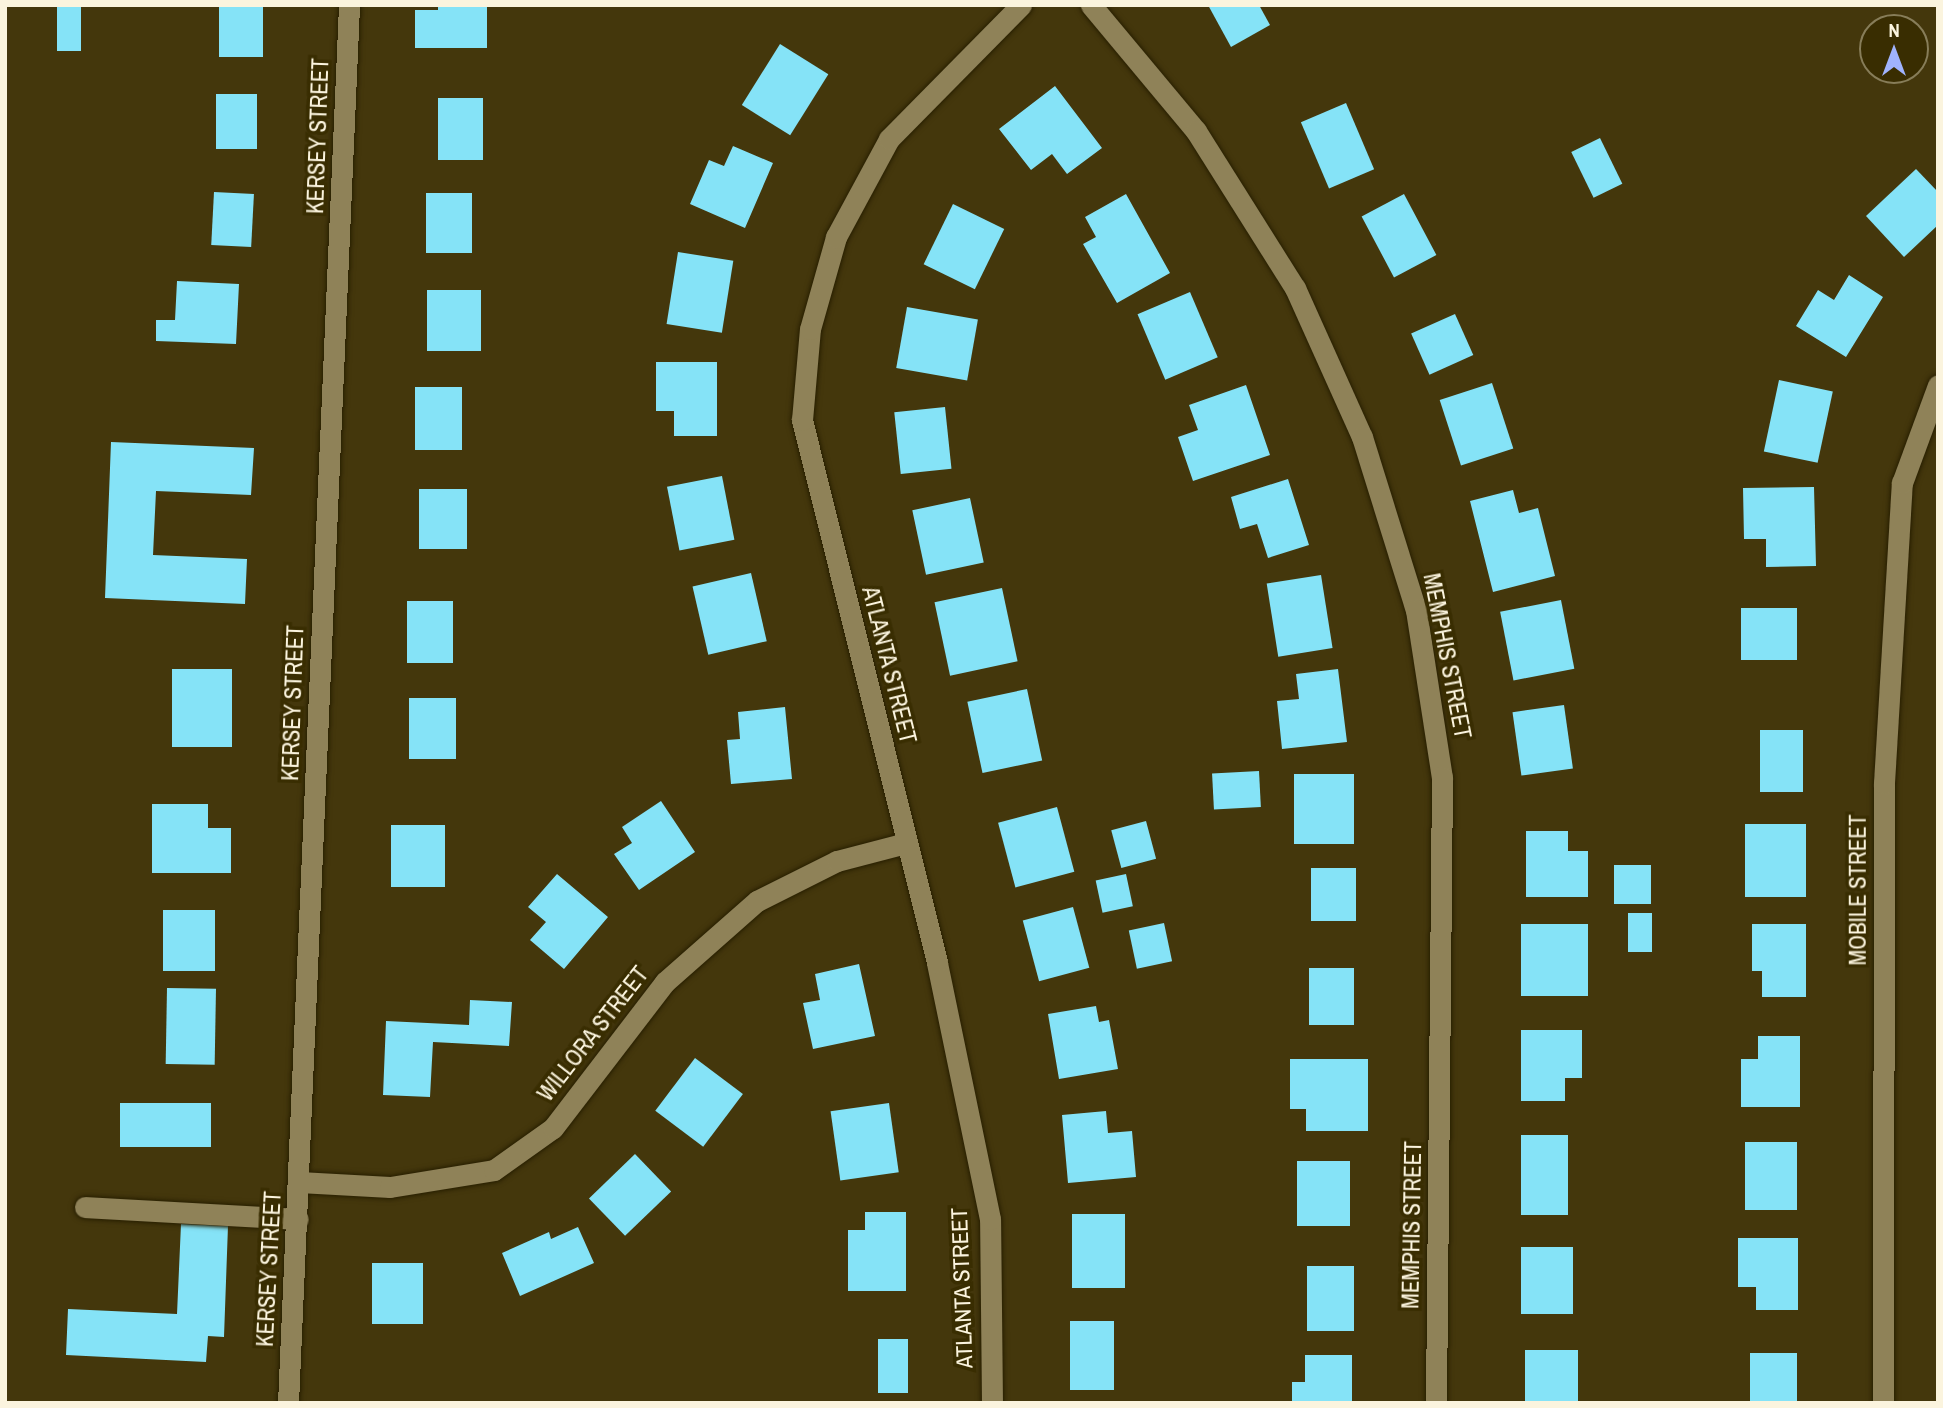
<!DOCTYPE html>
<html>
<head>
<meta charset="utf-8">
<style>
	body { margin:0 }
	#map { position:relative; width:1943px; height:1408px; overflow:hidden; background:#44370c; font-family:"Archivo Narrow",sans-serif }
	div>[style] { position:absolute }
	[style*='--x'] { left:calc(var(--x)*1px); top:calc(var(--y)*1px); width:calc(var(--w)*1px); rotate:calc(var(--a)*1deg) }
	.building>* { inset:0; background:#85e3f7; transform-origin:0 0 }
	.roads { filter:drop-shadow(0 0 2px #281f00) drop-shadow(0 0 2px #281f00) }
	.minor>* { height:21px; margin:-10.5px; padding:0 10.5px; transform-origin:10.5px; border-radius:10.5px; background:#8f8258 }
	span { translate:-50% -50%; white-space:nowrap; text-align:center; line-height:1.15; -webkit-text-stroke:7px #392d01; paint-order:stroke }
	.street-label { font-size:23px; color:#fbf4de }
	.frame { position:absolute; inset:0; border:7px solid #fbf4de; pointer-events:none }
	.north { position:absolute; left:1859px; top:14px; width:70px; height:70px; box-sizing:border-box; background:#392d01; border:2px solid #877d59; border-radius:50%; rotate:0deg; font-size:19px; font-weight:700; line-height:28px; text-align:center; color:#fbf4de }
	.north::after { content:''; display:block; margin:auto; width:24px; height:32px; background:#a0b3fd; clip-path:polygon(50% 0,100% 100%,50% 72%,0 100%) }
</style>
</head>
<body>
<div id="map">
	<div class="building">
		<div style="left:57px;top:5px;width:24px;height:46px"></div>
		<div style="left:219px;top:5px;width:44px;height:52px"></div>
		<div style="clip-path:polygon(438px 5px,487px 5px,487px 48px,415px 48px,415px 10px,438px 10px)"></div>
		<div style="clip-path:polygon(1208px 5px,1259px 5px,1270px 25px,1231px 47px)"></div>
		<div style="left:780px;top:44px;width:57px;height:72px;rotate:32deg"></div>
		<div style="clip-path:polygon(1055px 86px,1102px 148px,1067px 174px,1052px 154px,1031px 170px,999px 129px)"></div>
		<div style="left:216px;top:94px;width:41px;height:55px"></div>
		<div style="left:438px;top:98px;width:45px;height:62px"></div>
		<div style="left:1346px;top:103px;width:72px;height:49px;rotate:67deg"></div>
		<div style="left:1600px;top:138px;width:51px;height:32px;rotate:64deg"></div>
		<div style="clip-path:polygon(733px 146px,773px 163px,745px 228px,690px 204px,709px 160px,724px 166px)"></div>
		<div style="clip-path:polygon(1916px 169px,1938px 192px,1938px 225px,1904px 257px,1866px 216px)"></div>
		<div style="left:214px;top:192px;width:40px;height:53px;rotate:3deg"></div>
		<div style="left:426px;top:193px;width:46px;height:60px"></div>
		<div style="clip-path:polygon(1126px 194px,1170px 273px,1117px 303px,1083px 244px,1096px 237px,1085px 217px)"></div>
		<div style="left:1404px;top:194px;width:69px;height:48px;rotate:62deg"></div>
		<div style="left:953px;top:204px;width:57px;height:67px;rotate:26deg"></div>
		<div style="left:678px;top:252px;width:56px;height:73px;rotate:9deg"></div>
		<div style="clip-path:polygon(1849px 275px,1883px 297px,1846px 357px,1796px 326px,1818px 290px,1834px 300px)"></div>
		<div style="clip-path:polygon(177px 281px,239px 284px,236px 344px,156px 341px,156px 320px,175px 320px)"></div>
		<div style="left:427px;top:290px;width:54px;height:61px"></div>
		<div style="left:1190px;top:292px;width:71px;height:57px;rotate:67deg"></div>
		<div style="left:907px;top:307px;width:72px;height:62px;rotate:10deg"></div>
		<div style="left:1455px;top:314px;width:45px;height:48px;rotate:66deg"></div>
		<div style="clip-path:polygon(656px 362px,717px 362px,717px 436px,674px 436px,674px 411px,656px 411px)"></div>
		<div style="left:1779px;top:380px;width:55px;height:73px;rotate:12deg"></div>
		<div style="left:1492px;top:383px;width:69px;height:55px;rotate:72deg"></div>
		<div style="clip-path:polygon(1246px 385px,1270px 455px,1193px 481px,1178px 437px,1198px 430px,1189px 405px)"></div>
		<div style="left:415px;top:387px;width:47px;height:63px"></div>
		<div style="left:945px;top:407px;width:62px;height:51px;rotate:84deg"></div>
		<div style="clip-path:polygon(111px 442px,254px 448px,251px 495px,156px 491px,153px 555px,247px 559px,245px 604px,105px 598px)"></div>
		<div style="left:722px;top:476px;width:65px;height:56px;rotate:79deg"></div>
		<div style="clip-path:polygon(1288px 479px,1309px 545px,1268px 558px,1257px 524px,1240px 529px,1231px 497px)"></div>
		<div style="clip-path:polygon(1814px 487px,1816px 566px,1766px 567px,1766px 539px,1744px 539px,1743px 488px)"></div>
		<div style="left:419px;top:489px;width:48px;height:60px"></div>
		<div style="clip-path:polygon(1513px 490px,1519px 513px,1538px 508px,1555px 576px,1493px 592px,1470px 501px)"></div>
		<div style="left:970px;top:498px;width:66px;height:59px;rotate:78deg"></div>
		<div style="left:751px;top:573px;width:70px;height:60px;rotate:77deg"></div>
		<div style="left:1321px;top:575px;width:74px;height:55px;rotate:81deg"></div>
		<div style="left:1002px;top:588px;width:75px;height:69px;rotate:78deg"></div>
		<div style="left:1561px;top:600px;width:70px;height:62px;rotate:79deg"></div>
		<div style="left:407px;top:601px;width:46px;height:62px"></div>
		<div style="left:1741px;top:608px;width:56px;height:52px"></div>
		<div style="left:172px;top:669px;width:60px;height:78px"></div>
		<div style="clip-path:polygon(1338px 669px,1347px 742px,1282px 749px,1277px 701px,1299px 699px,1296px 674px)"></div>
		<div style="left:1027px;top:689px;width:73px;height:61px;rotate:78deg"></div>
		<div style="left:409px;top:698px;width:47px;height:61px"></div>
		<div style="left:1564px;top:705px;width:64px;height:52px;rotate:82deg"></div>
		<div style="clip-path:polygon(785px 707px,792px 779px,731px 784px,727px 740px,740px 739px,738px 712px)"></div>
		<div style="left:1760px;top:730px;width:43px;height:62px"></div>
		<div style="left:1259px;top:771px;width:36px;height:47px;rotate:87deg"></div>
		<div style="left:1294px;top:774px;width:60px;height:70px"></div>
		<div style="clip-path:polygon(661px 801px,695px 852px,639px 890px,614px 854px,632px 843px,622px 827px)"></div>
		<div style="clip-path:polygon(152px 804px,208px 804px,208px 828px,231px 828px,231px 873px,152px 873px)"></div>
		<div style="left:1057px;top:807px;width:67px;height:61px;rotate:75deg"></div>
		<div style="left:1146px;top:821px;width:39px;height:36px;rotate:75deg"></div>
		<div style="left:1745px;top:824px;width:61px;height:73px"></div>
		<div style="left:391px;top:825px;width:54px;height:62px"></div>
		<div style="clip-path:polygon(1526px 831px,1568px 831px,1568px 851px,1588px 851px,1588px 897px,1526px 897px)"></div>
		<div style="left:1614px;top:865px;width:37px;height:39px"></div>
		<div style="left:1311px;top:868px;width:45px;height:53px"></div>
		<div style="clip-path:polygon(557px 874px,608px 917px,564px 969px,530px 940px,546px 922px,528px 907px)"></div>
		<div style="left:1126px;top:874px;width:33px;height:31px;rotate:78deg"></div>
		<div style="left:1073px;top:907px;width:63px;height:52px;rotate:75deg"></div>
		<div style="left:163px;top:910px;width:52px;height:61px"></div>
		<div style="left:1628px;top:913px;width:24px;height:39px"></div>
		<div style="left:1164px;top:923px;width:39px;height:36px;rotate:78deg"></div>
		<div style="left:1521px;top:924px;width:67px;height:72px"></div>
		<div style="clip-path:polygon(1752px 924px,1806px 924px,1806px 997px,1762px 997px,1762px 971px,1752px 971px)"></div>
		<div style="clip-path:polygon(859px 964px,875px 1036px,813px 1049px,803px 1003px,820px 1000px,815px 974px)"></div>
		<div style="left:1309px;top:968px;width:45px;height:57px"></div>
		<div style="left:167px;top:988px;width:49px;height:76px;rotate:1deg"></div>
		<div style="clip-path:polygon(470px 1000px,512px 1002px,509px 1046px,433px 1042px,430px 1097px,383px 1095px,386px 1021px,469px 1025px)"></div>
		<div style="clip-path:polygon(1096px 1006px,1099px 1022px,1109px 1020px,1118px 1069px,1059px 1079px,1048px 1014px)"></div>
		<div style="clip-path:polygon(1521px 1030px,1582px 1030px,1582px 1078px,1565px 1078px,1565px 1101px,1521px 1101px)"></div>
		<div style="clip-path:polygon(1758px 1036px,1800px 1036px,1800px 1107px,1741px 1107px,1741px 1059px,1758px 1059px)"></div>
		<div style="left:695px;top:1058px;width:60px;height:66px;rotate:37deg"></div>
		<div style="clip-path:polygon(1290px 1059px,1368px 1059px,1368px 1131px,1306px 1131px,1306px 1109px,1290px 1109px)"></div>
		<div style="left:120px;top:1103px;width:91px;height:44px"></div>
		<div style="left:889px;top:1103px;width:70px;height:59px;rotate:82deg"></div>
		<div style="clip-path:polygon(1106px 1111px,1108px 1133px,1132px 1131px,1136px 1177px,1068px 1183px,1062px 1115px)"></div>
		<div style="left:1521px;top:1135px;width:47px;height:80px"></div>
		<div style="left:1745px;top:1142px;width:52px;height:68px"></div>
		<div style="left:635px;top:1154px;width:52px;height:64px;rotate:46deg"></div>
		<div style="left:1297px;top:1161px;width:53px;height:65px"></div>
		<div style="clip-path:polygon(865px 1212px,906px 1212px,906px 1291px,848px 1291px,848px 1230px,865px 1230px)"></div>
		<div style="left:1072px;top:1214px;width:53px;height:74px"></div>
		<div style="clip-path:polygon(181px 1224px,228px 1226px,224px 1337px,208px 1336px,206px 1362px,66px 1355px,68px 1309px,177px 1314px)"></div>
		<div style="clip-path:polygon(578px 1227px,594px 1263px,520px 1296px,502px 1253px,549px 1232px,551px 1239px)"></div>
		<div style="clip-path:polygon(1738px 1238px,1798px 1238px,1798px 1310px,1756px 1310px,1756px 1287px,1738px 1287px)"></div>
		<div style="left:1521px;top:1247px;width:52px;height:67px"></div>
		<div style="left:372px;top:1263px;width:51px;height:61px"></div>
		<div style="left:1307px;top:1266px;width:47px;height:65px"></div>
		<div style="left:1070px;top:1321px;width:44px;height:69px"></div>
		<div style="left:878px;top:1339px;width:30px;height:54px"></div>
		<div style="left:1525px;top:1350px;width:53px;height:53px"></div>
		<div style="left:1750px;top:1353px;width:47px;height:50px"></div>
		<div style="clip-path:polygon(1305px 1355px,1352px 1355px,1352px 1403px,1292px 1403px,1292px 1382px,1305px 1382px)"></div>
	</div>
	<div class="roads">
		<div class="minor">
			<div style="--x:1091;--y:5;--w:164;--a:50.2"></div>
			<div style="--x:1196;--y:131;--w:186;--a:57.8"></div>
			<div style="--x:1295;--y:288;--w:163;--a:65.8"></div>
			<div style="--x:1362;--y:437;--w:181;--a:72.7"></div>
			<div style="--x:1416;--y:610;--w:169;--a:81.2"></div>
			<div style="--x:1442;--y:777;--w:626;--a:90.55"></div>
			<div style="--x:299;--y:1182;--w:91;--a:3.1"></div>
			<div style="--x:390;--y:1187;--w:105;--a:-9.3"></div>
			<div style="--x:494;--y:1170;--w:72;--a:-35.4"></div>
			<div style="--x:553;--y:1128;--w:184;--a:-52.5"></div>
			<div style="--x:665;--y:982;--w:123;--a:-41.4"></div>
			<div style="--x:757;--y:901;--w:89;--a:-26.6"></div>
			<div style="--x:837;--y:861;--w:71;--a:-14.6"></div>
			<div style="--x:85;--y:1207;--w:213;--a:3.2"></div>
			<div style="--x:288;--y:1403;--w:1399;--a:-87.5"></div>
			<div style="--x:992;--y:1403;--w:184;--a:-90.6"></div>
			<div style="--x:990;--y:1219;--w:262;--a:-101.7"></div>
			<div style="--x:937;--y:962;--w:559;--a:-103.99"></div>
			<div style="--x:802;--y:420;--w:91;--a:-85"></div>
			<div style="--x:810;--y:329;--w:96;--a:-74.2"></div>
			<div style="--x:836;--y:237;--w:111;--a:-61.6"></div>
			<div style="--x:889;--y:139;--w:188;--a:-45.4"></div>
			<div style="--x:1883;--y:1403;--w:620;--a:-89.91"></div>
			<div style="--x:1884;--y:783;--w:301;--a:-86.6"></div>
			<div style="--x:1902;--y:483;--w:104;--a:-69.8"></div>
		</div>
	</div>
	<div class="street-label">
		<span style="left:318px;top:136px;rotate:-88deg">KERSEY STREET</span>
		<span style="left:1447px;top:656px;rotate:79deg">MEMPHIS STREET</span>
		<span style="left:889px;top:665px;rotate:76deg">ATLANTA STREET</span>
		<span style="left:293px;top:703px;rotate:-88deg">KERSEY STREET</span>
		<span style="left:1858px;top:890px;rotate:-90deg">MOBILE STREET</span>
		<span style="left:593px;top:1034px;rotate:-52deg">WILLORA STREET</span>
		<span style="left:1412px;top:1225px;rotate:-89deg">MEMPHIS STREET</span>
		<span style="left:269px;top:1269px;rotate:-87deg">KERSEY STREET</span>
		<span style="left:962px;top:1288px;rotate:-92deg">ATLANTA STREET</span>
	</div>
	<div class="frame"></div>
	<div class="north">N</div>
</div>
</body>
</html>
